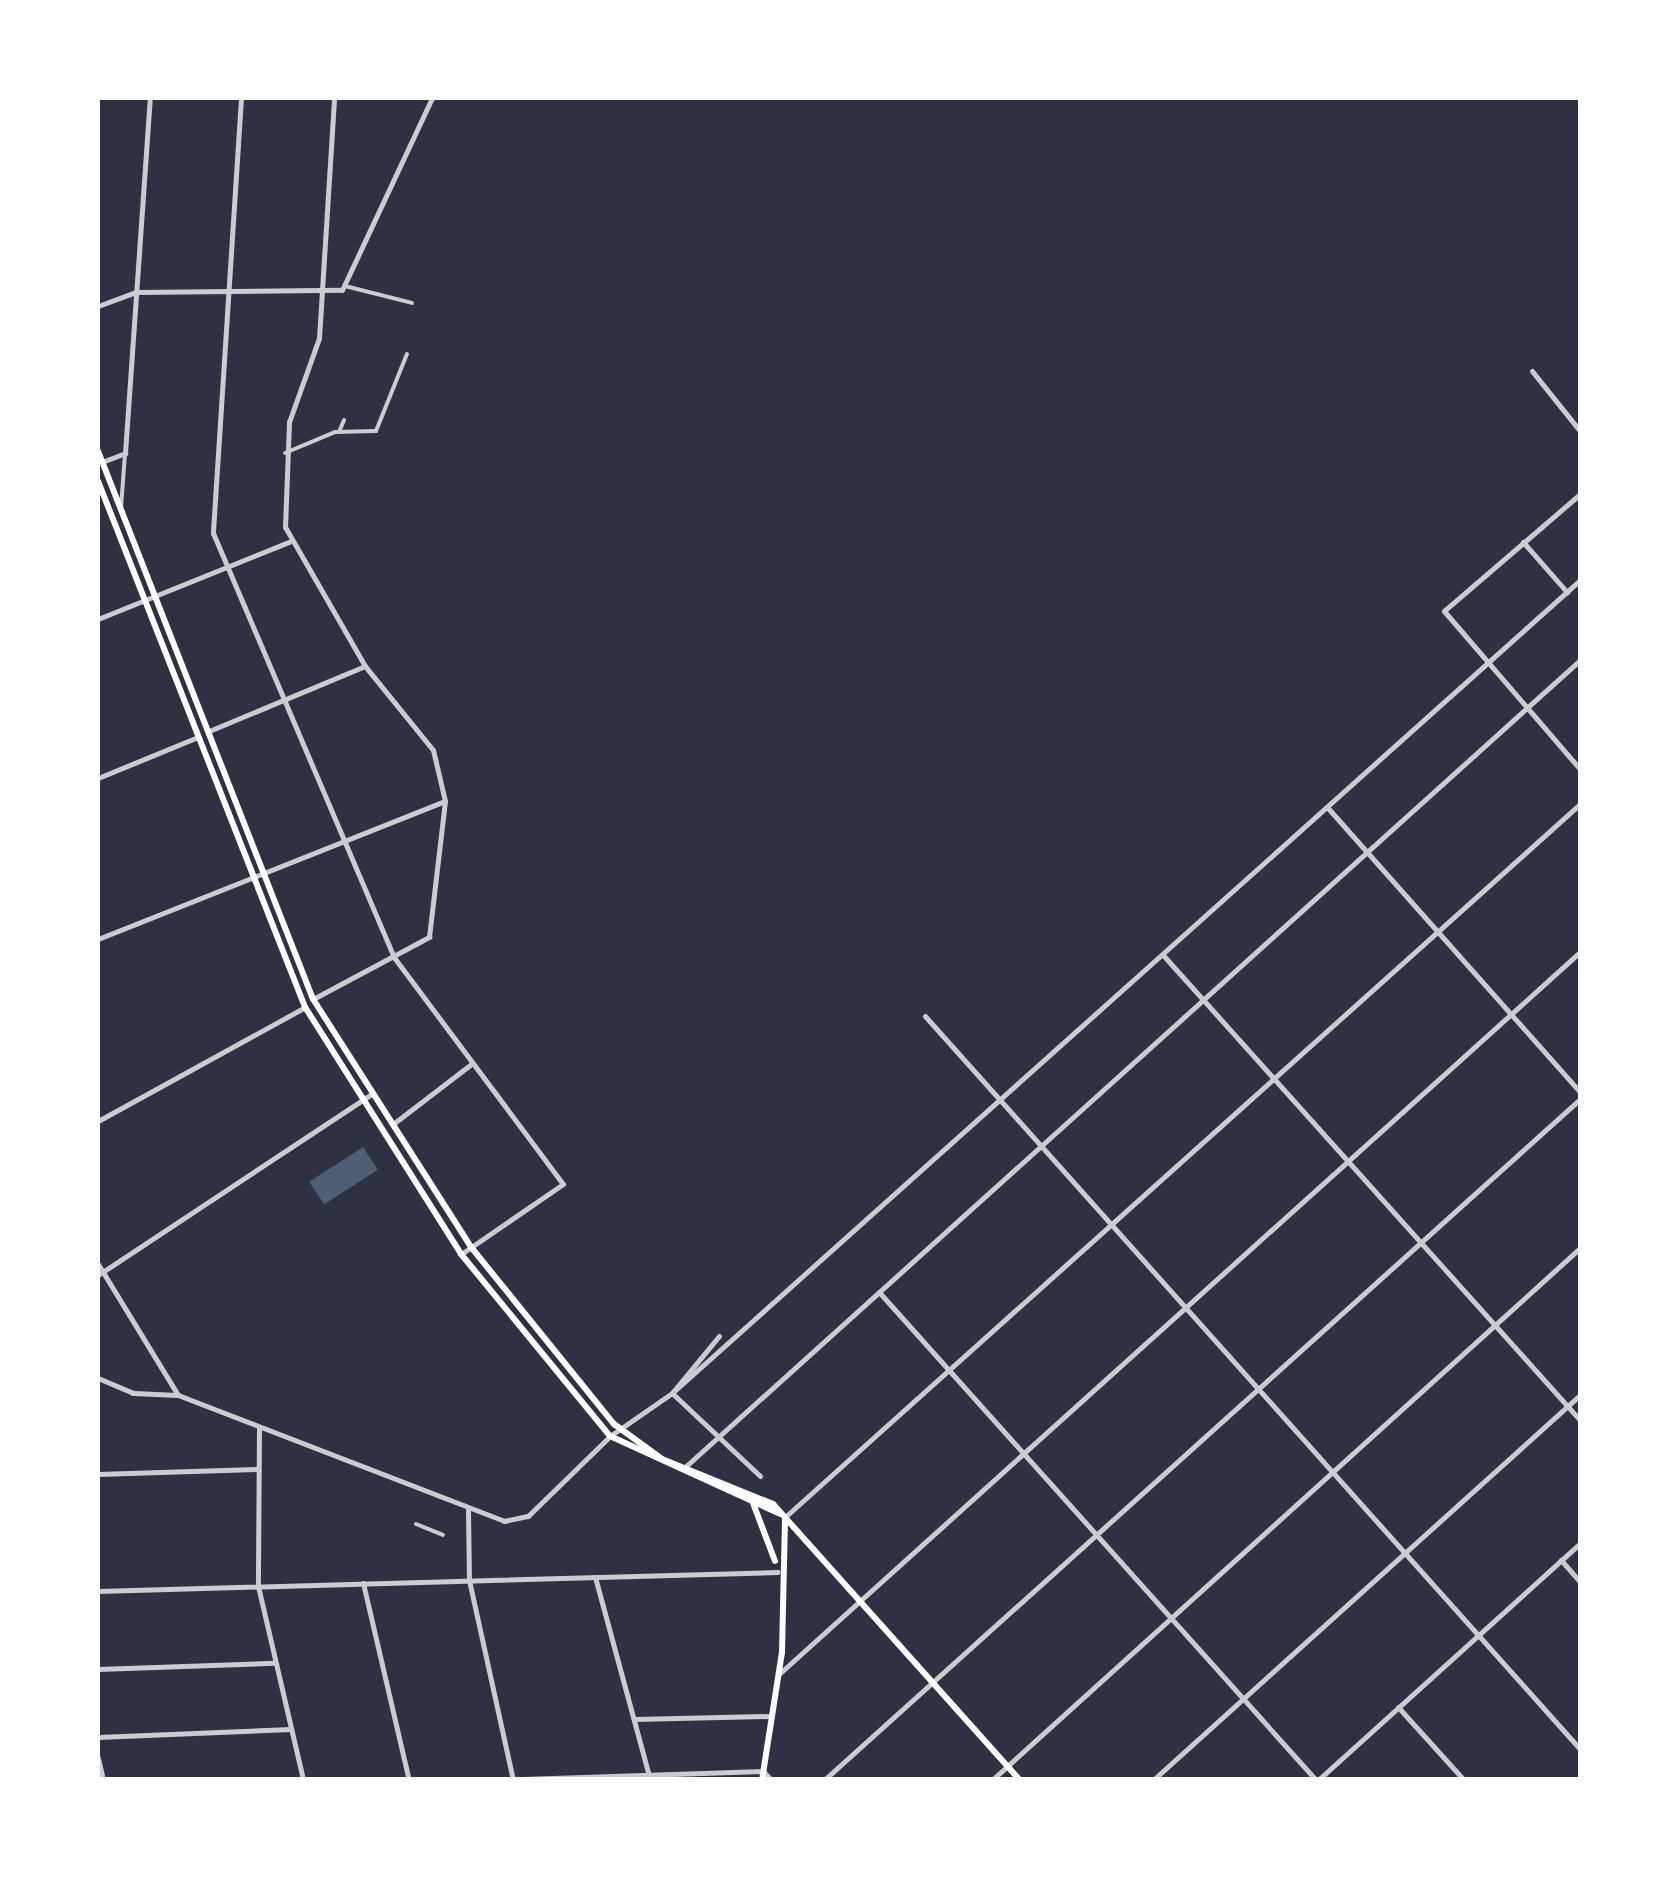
<!DOCTYPE html>
<html>
<head>
<meta charset="utf-8">
<style>
	body { margin:0 }
	#map { position:relative; width:1678px; height:1877px; overflow:hidden; background:#2d3142; font-family:Manrope,sans-serif }
	div>[style] { position:absolute }
	[style*='--x'] { left:calc(var(--x)*1px); top:calc(var(--y)*1px); width:calc(var(--w)*1px); rotate:calc(var(--a)*1deg) }
	.water>* { inset:0; background:#4f5d75; transform-origin:0 0 }
	.pedestrian>* { height:4px; margin:-2px; padding:0 2px; transform-origin:2px; border-radius:2px; background:#caccd0 }
	.minor>* { height:5px; margin:-2.5px; padding:0 2.5px; transform-origin:2.5px; border-radius:2.5px; background:#caccd0 }
	.tertiary>* { height:5px; margin:-2.5px; padding:0 2.5px; transform-origin:2.5px; border-radius:2.5px; background:#caccd0 }
	.secondary>* { height:6px; margin:-3px; padding:0 3px; transform-origin:3px; border-radius:3px; background:#fff }
	span { translate:-50% -50%; white-space:nowrap; text-align:center; line-height:1.15; -webkit-text-stroke:8px #fff; paint-order:stroke }
	.frame { position:absolute; inset:0; border:100px solid #fff; pointer-events:none }
</style>
</head>
<body>
<div id="map">
	<div class="water">
		<div style="left:363px;top:1147px;width:27px;height:64px;rotate:57deg"></div>
	</div>
	<div class="pedestrian">
		<div style="--x:345;--y:286;--w:69;--a:14.2"></div>
		<div style="--x:339;--y:432;--w:13;--a:-67"></div>
		<div style="--x:285;--y:453;--w:54;--a:-22.8"></div>
		<div style="--x:335;--y:432;--w:41;--a:-1.4"></div>
		<div style="--x:376;--y:431;--w:83;--a:-68.1"></div>
		<div style="--x:121;--y:508;--w:55;--a:-85.8"></div>
		<div style="--x:416;--y:1524;--w:29;--a:22"></div>
	</div>
	<div class="minor">
		<div style="--x:241;--y:98;--w:436;--a:93.7"></div>
		<div style="--x:213;--y:533;--w:460;--a:66.9"></div>
		<div style="--x:393;--y:956;--w:284;--a:53.3"></div>
		<div style="--x:563;--y:1184;--w:124;--a:145.5"></div>
		<div style="--x:98;--y:306;--w:40;--a:-20.2"></div>
		<div style="--x:136;--y:292;--w:206;--a:-0.6"></div>
		<div style="--x:342;--y:290;--w:212;--a:-64.9"></div>
		<div style="--x:1532;--y:371;--w:77;--a:51.3"></div>
		<div style="--x:102;--y:462;--w:25;--a:-21"></div>
		<div style="--x:125;--y:453;--w:356;--a:-86"></div>
		<div style="--x:1580;--y:494;--w:179;--a:139.3"></div>
		<div style="--x:1444;--y:611;--w:208;--a:49.3"></div>
		<div style="--x:1523;--y:542;--w:67;--a:48.7"></div>
		<div style="--x:98;--y:619;--w:206;--a:-22"></div>
		<div style="--x:209;--y:731;--w:169;--a:-22.6"></div>
		<div style="--x:98;--y:778;--w:108;--a:-22.3"></div>
		<div style="--x:1327;--y:807;--w:381;--a:48.4"></div>
		<div style="--x:98;--y:939;--w:373;--a:-21.7"></div>
		<div style="--x:1163;--y:955;--w:625;--a:48.12"></div>
		<div style="--x:313;--y:999;--w:132;--a:-28.1"></div>
		<div style="--x:429;--y:937;--w:137;--a:-83.3"></div>
		<div style="--x:445;--y:801;--w:52;--a:-103.2"></div>
		<div style="--x:433;--y:750;--w:108;--a:-129"></div>
		<div style="--x:365;--y:666;--w:160;--a:-119.9"></div>
		<div style="--x:285;--y:527;--w:105;--a:-87.8"></div>
		<div style="--x:289;--y:422;--w:89;--a:-70.3"></div>
		<div style="--x:319;--y:338;--w:240;--a:-86.4"></div>
		<div style="--x:925;--y:1016;--w:983;--a:48.22"></div>
		<div style="--x:98;--y:1121;--w:236;--a:-28.8"></div>
		<div style="--x:393;--y:1124;--w:97;--a:-37.5"></div>
		<div style="--x:98;--y:1264;--w:153;--a:58.6"></div>
		<div style="--x:98;--y:1275;--w:326;--a:-33.5"></div>
		<div style="--x:879;--y:1292;--w:655;--a:48.16"></div>
		<div style="--x:719;--y:1336;--w:74;--a:129.5"></div>
		<div style="--x:672;--y:1393;--w:121;--a:43.3"></div>
		<div style="--x:98;--y:1378;--w:38;--a:23"></div>
		<div style="--x:133;--y:1393;--w:45;--a:2.5"></div>
		<div style="--x:178;--y:1395;--w:350;--a:21.1"></div>
		<div style="--x:504;--y:1521;--w:25;--a:-12"></div>
		<div style="--x:528;--y:1516;--w:115;--a:-44.3"></div>
		<div style="--x:259;--y:1428;--w:158;--a:90.4"></div>
		<div style="--x:258;--y:1586;--w:199;--a:76.9"></div>
		<div style="--x:685;--y:1467;--w:1205;--a:-42.04"></div>
		<div style="--x:98;--y:1474;--w:160;--a:-1.8"></div>
		<div style="--x:468;--y:1510;--w:70;--a:89.2"></div>
		<div style="--x:469;--y:1580;--w:205;--a:77.6"></div>
		<div style="--x:785;--y:1517;--w:1068;--a:-41.89"></div>
		<div style="--x:1561;--y:1560;--w:29;--a:49"></div>
		<div style="--x:595;--y:1577;--w:210;--a:74.8"></div>
		<div style="--x:363;--y:1583;--w:202;--a:76.9"></div>
		<div style="--x:98;--y:1591;--w:680;--a:-1.6"></div>
		<div style="--x:98;--y:1669;--w:176;--a:-2"></div>
		<div style="--x:780;--y:1673;--w:1077;--a:-42.03"></div>
		<div style="--x:1398;--y:1707;--w:98;--a:47.9"></div>
		<div style="--x:635;--y:1719;--w:137;--a:-1.3"></div>
		<div style="--x:98;--y:1737;--w:193;--a:-2.4"></div>
		<div style="--x:98;--y:1758;--w:23;--a:77"></div>
		<div style="--x:490;--y:1780;--w:273;--a:-1.9"></div>
		<div style="--x:763;--y:1771;--w:12;--a:48"></div>
		<div style="--x:1153;--y:1780;--w:575;--a:-42.04"></div>
		<div style="--x:1318;--y:1780;--w:353;--a:-42.1"></div>
	</div>
	<div class="tertiary">
		<div style="--x:610;--y:1436;--w:75;--a:-34.7"></div>
		<div style="--x:672;--y:1393;--w:1219;--a:-41.84"></div>
		<div style="--x:824;--y:1780;--w:1017;--a:-42.01"></div>
		<div style="--x:992;--y:1780;--w:793;--a:-42.14"></div>
	</div>
	<div class="secondary">
		<div style="--x:98;--y:451;--w:589;--a:68.58"></div>
		<div style="--x:313;--y:999;--w:294;--a:57.5"></div>
		<div style="--x:471;--y:1247;--w:228;--a:51.1"></div>
		<div style="--x:614;--y:1424;--w:59;--a:36.1"></div>
		<div style="--x:662;--y:1459;--w:120;--a:22.1"></div>
		<div style="--x:773;--y:1504;--w:370;--a:48.2"></div>
		<div style="--x:98;--y:481;--w:565;--a:68.52"></div>
		<div style="--x:305;--y:1007;--w:292;--a:57.7"></div>
		<div style="--x:461;--y:1254;--w:235;--a:50.7"></div>
		<div style="--x:610;--y:1436;--w:187;--a:24.6"></div>
		<div style="--x:753;--y:1503;--w:62;--a:69.2"></div>
		<div style="--x:762;--y:1780;--w:130;--a:-81.1"></div>
		<div style="--x:782;--y:1652;--w:134;--a:-88.7"></div>
	</div>
	<div class="frame"></div>
</div>
</body>
</html>
